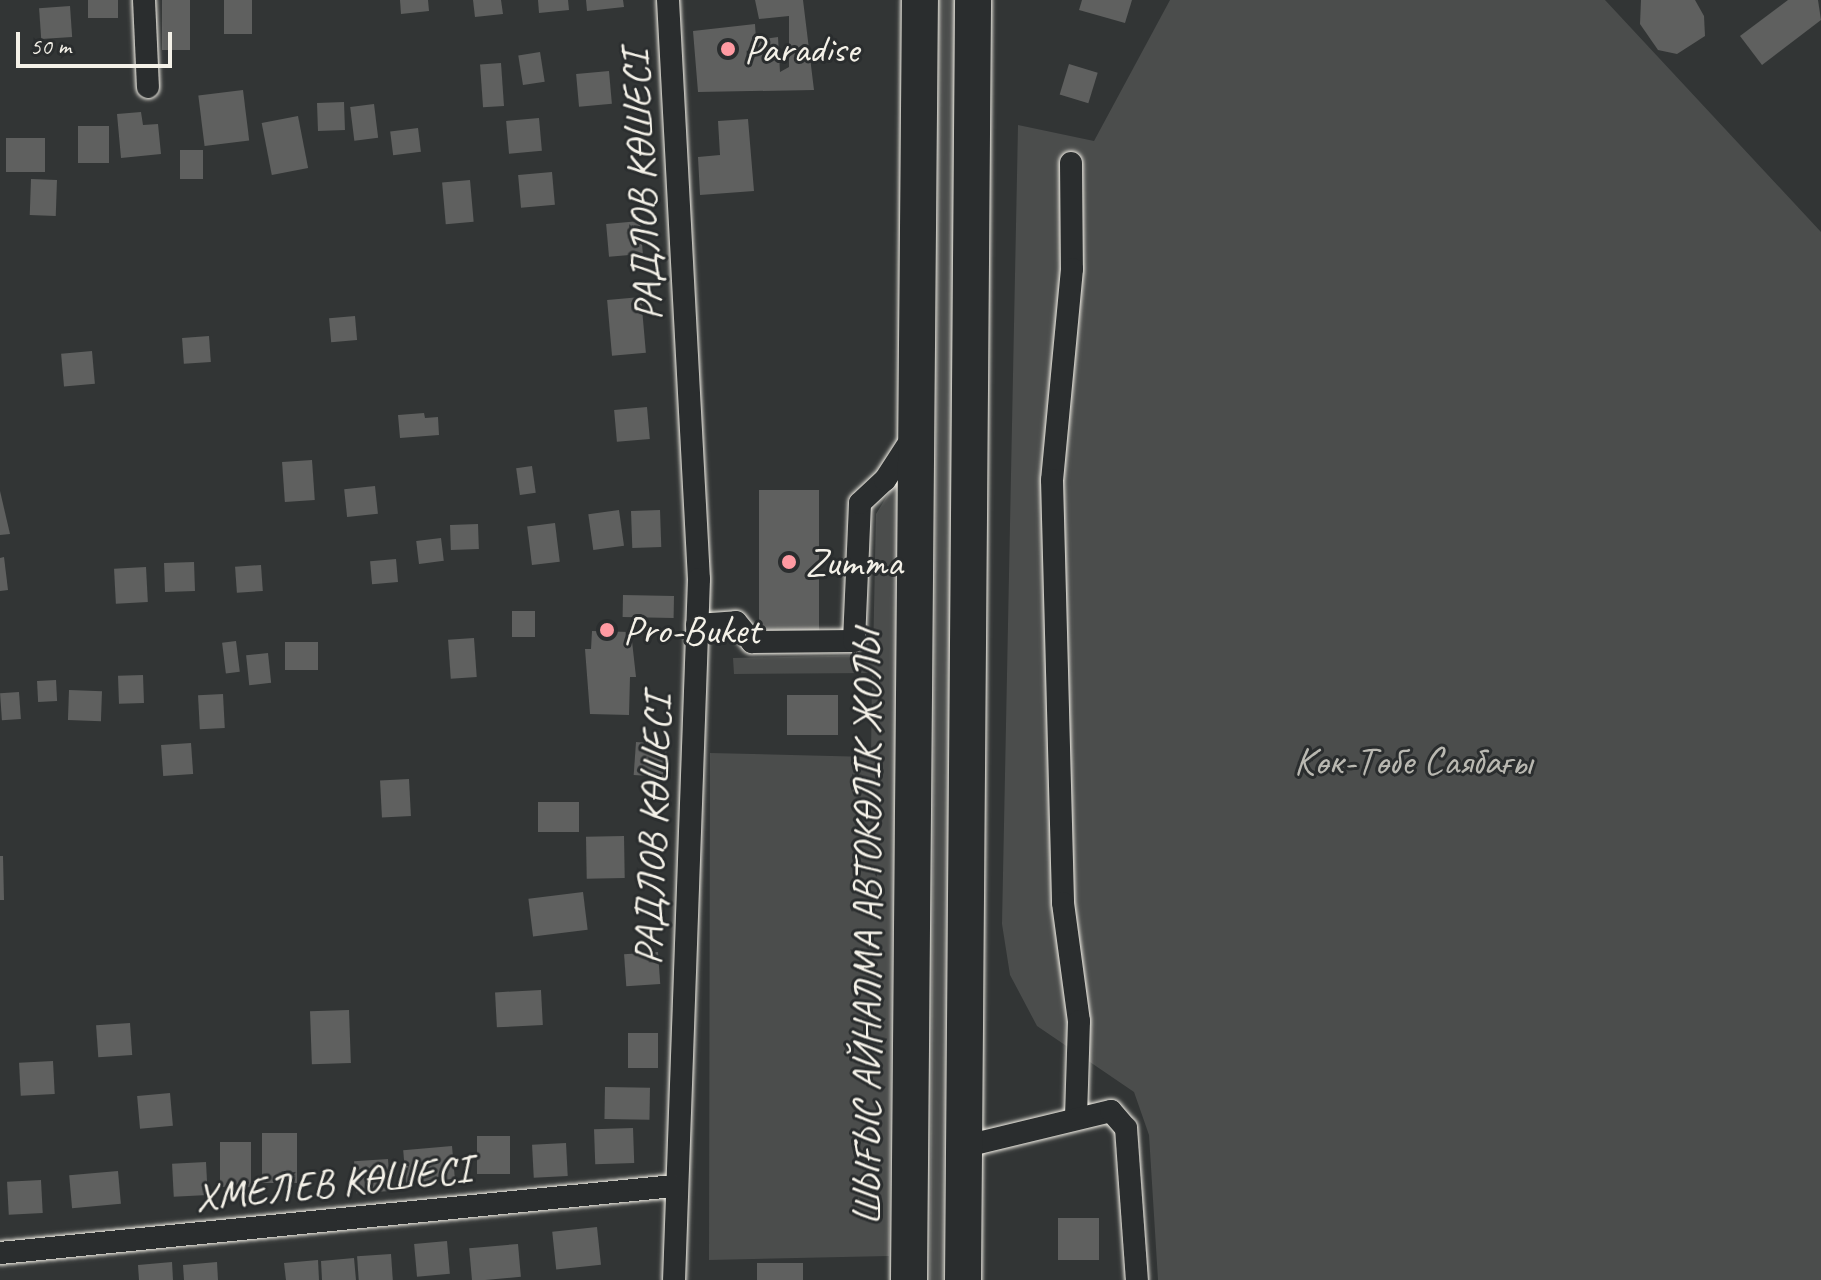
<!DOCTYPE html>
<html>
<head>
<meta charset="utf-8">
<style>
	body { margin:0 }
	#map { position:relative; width:1821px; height:1280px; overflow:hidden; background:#323535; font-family:Caveat,sans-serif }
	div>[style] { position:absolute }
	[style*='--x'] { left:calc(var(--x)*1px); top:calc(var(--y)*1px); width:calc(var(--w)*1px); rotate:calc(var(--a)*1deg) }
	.green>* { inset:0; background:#4b4d4c }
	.building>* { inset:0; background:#5f605f; transform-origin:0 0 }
	.roads { filter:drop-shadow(0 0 2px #f4f1e8) drop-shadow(0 0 2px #f4f1e8) }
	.minor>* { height:22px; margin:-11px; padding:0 11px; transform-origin:11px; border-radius:11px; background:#2a2d2e }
	.primary>* { height:36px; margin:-18px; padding:0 18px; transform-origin:18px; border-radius:18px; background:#2a2d2e }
	.dots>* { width:22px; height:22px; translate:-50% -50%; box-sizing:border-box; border:4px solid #2a2d2e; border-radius:50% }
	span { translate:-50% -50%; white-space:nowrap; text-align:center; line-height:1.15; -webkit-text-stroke:6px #2a2d2e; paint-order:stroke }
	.poi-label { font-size:40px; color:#f4f1e8 }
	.left { translate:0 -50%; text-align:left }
	.street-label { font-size:40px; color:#f4f1e8 }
	.park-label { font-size:40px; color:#b9b8b1 }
	.scale { position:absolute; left:16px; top:32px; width:156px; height:36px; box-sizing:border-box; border:4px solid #f4f1e8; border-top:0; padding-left:10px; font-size:24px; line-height:28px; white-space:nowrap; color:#f4f1e8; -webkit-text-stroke:6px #2a2d2e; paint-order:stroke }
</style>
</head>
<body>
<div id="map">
	<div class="green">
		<div style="clip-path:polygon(939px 0,957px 0,943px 1280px,930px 1280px)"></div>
		<div style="clip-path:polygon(1170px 0,1605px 0,1821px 232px,1821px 1280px,1158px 1280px,1149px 1135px,1134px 1092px,1037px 1026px,1010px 975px,1002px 924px,1018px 125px,1094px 141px)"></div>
		<div style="clip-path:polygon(898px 478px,889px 1256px,709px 1260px,710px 753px,871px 757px,872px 673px,734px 674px,733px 658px,873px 655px,876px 514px)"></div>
	</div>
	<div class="building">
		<div style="left:88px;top:0;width:30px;height:18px"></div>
		<div style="left:162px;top:0;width:28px;height:50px"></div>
		<div style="left:224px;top:0;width:28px;height:34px"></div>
		<div style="clip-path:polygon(400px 0,428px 0,429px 11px,401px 14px)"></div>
		<div style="clip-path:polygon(473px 0,501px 0,503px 14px,475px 17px)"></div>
		<div style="clip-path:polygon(538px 0,568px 0,569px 10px,539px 13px)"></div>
		<div style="clip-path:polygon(586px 0,623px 0,624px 7px,587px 11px)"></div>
		<div style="clip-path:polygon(755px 0,803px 0,814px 90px,698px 92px,693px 31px,755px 24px,756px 40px,778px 37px,780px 72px,789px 67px,789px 16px,759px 19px)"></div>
		<div style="clip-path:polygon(1082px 0,1132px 0,1125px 23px,1079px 10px)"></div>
		<div style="clip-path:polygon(1641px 0,1695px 0,1704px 16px,1705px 36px,1677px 54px,1658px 50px,1640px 24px)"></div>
		<div style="clip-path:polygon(1788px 0,1818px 0,1821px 20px,1762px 65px,1740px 36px)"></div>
		<div style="left:70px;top:6px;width:31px;height:31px;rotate:86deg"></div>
		<div style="left:540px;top:52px;width:30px;height:22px;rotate:81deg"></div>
		<div style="left:501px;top:63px;width:43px;height:21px;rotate:86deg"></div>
		<div style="left:1069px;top:64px;width:30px;height:32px;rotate:17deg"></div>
		<div style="left:609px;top:71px;width:33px;height:33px;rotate:85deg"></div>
		<div style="left:243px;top:90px;width:51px;height:45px;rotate:83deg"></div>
		<div style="left:344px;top:102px;width:28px;height:27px;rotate:88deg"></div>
		<div style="left:374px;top:104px;width:34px;height:24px;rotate:83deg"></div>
		<div style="clip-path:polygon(141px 112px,143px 125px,158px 124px,161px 154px,121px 158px,117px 114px)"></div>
		<div style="left:298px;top:116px;width:53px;height:37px;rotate:79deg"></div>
		<div style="left:539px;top:118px;width:33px;height:33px;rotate:85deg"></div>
		<div style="clip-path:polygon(748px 119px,754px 191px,700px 195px,698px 157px,720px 155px,718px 121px)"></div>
		<div style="left:109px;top:126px;width:37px;height:31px;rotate:90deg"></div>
		<div style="left:418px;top:128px;width:24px;height:28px;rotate:83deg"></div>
		<div style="left:6px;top:138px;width:39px;height:34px"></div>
		<div style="left:180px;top:150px;width:23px;height:29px"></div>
		<div style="left:552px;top:172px;width:33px;height:34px;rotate:85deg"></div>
		<div style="left:31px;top:179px;width:26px;height:36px;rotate:2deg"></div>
		<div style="left:470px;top:180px;width:42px;height:28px;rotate:85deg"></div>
		<div style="left:640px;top:221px;width:33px;height:34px;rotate:85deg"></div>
		<div style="left:641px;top:297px;width:56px;height:34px;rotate:85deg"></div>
		<div style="left:355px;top:316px;width:24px;height:26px;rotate:85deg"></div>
		<div style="left:209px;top:336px;width:26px;height:27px;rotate:86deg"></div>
		<div style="left:92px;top:351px;width:33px;height:31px;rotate:85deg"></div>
		<div style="left:647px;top:407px;width:32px;height:33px;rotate:85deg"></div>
		<div style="clip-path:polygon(424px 413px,425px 418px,438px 417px,439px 435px,400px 438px,398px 415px)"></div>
		<div style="left:312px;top:460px;width:40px;height:30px;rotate:86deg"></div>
		<div style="left:532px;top:466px;width:27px;height:16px;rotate:82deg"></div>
		<div style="left:375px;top:486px;width:28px;height:31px;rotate:84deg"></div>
		<div style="left:819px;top:490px;width:143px;height:60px;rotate:90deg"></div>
		<div style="clip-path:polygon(0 491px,10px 534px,0 535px)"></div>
		<div style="left:619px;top:510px;width:36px;height:31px;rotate:82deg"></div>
		<div style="left:660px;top:510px;width:37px;height:29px;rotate:88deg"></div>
		<div style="left:555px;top:523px;width:39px;height:28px;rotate:83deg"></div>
		<div style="left:478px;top:524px;width:25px;height:28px;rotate:88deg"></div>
		<div style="left:441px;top:538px;width:23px;height:25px;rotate:83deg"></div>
		<div style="clip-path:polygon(4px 557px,8px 590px,0 591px,0 558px)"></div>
		<div style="left:396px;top:559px;width:23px;height:26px;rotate:85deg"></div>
		<div style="left:194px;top:562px;width:29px;height:30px;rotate:88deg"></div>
		<div style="left:261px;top:565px;width:26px;height:26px;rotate:86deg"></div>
		<div style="left:146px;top:567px;width:35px;height:32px;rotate:87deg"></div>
		<div style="left:623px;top:595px;width:51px;height:22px;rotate:1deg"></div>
		<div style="left:512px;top:611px;width:23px;height:26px"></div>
		<div style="clip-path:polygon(592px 631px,631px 632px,636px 677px,630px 677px,629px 715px,590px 714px,585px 649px,591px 649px)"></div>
		<div style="left:474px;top:638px;width:39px;height:26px;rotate:86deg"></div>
		<div style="left:236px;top:641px;width:31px;height:14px;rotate:83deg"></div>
		<div style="left:285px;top:642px;width:33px;height:28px"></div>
		<div style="left:268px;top:653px;width:30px;height:22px;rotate:84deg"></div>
		<div style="left:143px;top:675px;width:28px;height:25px;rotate:88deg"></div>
		<div style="left:56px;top:680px;width:21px;height:19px;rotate:87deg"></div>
		<div style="left:69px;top:690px;width:33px;height:30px;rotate:2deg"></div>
		<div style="left:19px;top:692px;width:27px;height:19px;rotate:86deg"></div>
		<div style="left:223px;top:694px;width:34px;height:25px;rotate:87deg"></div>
		<div style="left:787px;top:695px;width:51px;height:40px"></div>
		<div style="left:636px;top:742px;width:31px;height:33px;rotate:4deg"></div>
		<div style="left:191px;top:743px;width:31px;height:30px;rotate:86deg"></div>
		<div style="left:409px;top:779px;width:37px;height:29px;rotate:87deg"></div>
		<div style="left:579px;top:802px;width:30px;height:41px;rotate:90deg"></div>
		<div style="left:624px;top:836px;width:42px;height:38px;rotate:89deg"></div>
		<div style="clip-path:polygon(0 856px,3px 856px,4px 900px,0 900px)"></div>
		<div style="left:583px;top:892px;width:38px;height:55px;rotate:83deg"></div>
		<div style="left:658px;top:952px;width:32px;height:34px;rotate:86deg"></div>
		<div style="left:541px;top:990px;width:35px;height:46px;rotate:87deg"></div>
		<div style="left:349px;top:1010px;width:53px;height:39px;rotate:88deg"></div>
		<div style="left:130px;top:1023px;width:32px;height:34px;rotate:86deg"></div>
		<div style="left:628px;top:1033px;width:30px;height:35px"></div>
		<div style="left:53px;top:1061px;width:33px;height:34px;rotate:87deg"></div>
		<div style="left:605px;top:1087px;width:45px;height:32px;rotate:1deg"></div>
		<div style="left:170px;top:1093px;width:33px;height:33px;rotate:85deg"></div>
		<div style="left:633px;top:1128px;width:35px;height:39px;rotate:88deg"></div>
		<div style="left:297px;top:1133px;width:50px;height:35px;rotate:90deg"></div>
		<div style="left:477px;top:1136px;width:33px;height:38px"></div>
		<div style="left:251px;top:1142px;width:45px;height:31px;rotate:90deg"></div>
		<div style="left:566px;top:1143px;width:33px;height:34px;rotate:87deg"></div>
		<div style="left:452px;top:1146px;width:33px;height:49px;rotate:85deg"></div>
		<div style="left:388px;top:1159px;width:32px;height:34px;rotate:86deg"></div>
		<div style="left:206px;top:1162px;width:33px;height:34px;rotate:87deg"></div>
		<div style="left:118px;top:1171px;width:33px;height:49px;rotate:85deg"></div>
		<div style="left:41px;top:1180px;width:33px;height:34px;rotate:87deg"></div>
		<div style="left:1058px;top:1218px;width:41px;height:42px"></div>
		<div style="left:597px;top:1227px;width:38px;height:45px;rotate:84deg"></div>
		<div style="left:447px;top:1241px;width:33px;height:33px;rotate:85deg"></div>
		<div style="left:518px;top:1244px;width:33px;height:49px;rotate:85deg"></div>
		<div style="left:391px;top:1254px;width:26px;height:34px;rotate:86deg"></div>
		<div style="clip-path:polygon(354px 1258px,356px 1280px,322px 1280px,321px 1261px)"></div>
		<div style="clip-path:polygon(318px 1260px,319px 1280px,286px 1280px,284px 1263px)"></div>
		<div style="clip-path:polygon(172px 1262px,173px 1280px,139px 1280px,138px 1265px)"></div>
		<div style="clip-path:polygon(217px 1262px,218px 1280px,184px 1280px,183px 1265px)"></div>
		<div style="left:803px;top:1263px;width:17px;height:46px;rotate:90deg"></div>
	</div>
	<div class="roads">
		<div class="minor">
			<div style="--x:144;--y:0;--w:87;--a:87.4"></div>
			<div style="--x:668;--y:0;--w:580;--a:86.94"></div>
			<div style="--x:699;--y:579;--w:701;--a:92.04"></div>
			<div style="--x:1071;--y:163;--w:106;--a:89.5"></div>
			<div style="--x:1072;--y:269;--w:212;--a:95.4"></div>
			<div style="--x:1052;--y:480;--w:423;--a:88.5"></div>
			<div style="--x:1063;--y:903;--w:119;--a:82.3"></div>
			<div style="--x:1079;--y:1021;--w:96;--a:91.8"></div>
			<div style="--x:697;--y:625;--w:39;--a:-4"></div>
			<div style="--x:736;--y:622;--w:26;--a:51"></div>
			<div style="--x:752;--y:642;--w:102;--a:-0.6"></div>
			<div style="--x:854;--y:641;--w:138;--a:-87.5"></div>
			<div style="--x:860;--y:503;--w:34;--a:-43"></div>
			<div style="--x:885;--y:480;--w:54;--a:-57.2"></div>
			<div style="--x:966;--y:1146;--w:149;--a:-13.6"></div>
			<div style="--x:1111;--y:1111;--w:23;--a:49"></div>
			<div style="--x:1126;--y:1128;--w:152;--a:85.9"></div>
			<div style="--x:0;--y:1253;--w:677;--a:-5.68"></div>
		</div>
		<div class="primary">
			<div style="--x:909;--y:1280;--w:1280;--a:-89.51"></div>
			<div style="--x:963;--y:1280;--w:1280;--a:-89.55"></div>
		</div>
	</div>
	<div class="dots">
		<div style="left:728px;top:49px;background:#ff9aa2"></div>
		<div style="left:789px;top:562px;background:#ff9aa2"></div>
		<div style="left:607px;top:630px;background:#ff9aa2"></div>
	</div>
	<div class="poi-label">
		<span class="left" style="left:744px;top:49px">Paradise</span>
		<span class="left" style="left:805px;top:562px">Zumma</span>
		<span class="left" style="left:623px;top:630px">Pro-Buket</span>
	</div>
	<div class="street-label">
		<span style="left:642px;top:186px;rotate:-93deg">РАДЛОВ КӨШЕСІ</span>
		<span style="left:653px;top:830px;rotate:-88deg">РАДЛОВ КӨШЕСІ</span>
		<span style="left:867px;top:928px;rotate:-90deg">ШЫҒЫС АЙНАЛМА АВТОКӨЛІК ЖОЛЫ</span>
		<span style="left:333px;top:1183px;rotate:-6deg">ХМЕЛЕВ КӨШЕСІ</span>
	</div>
	<div class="park-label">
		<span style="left:1413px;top:761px">Көк-Төбе Саябағы</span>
	</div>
	<div class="scale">50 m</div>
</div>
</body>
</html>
